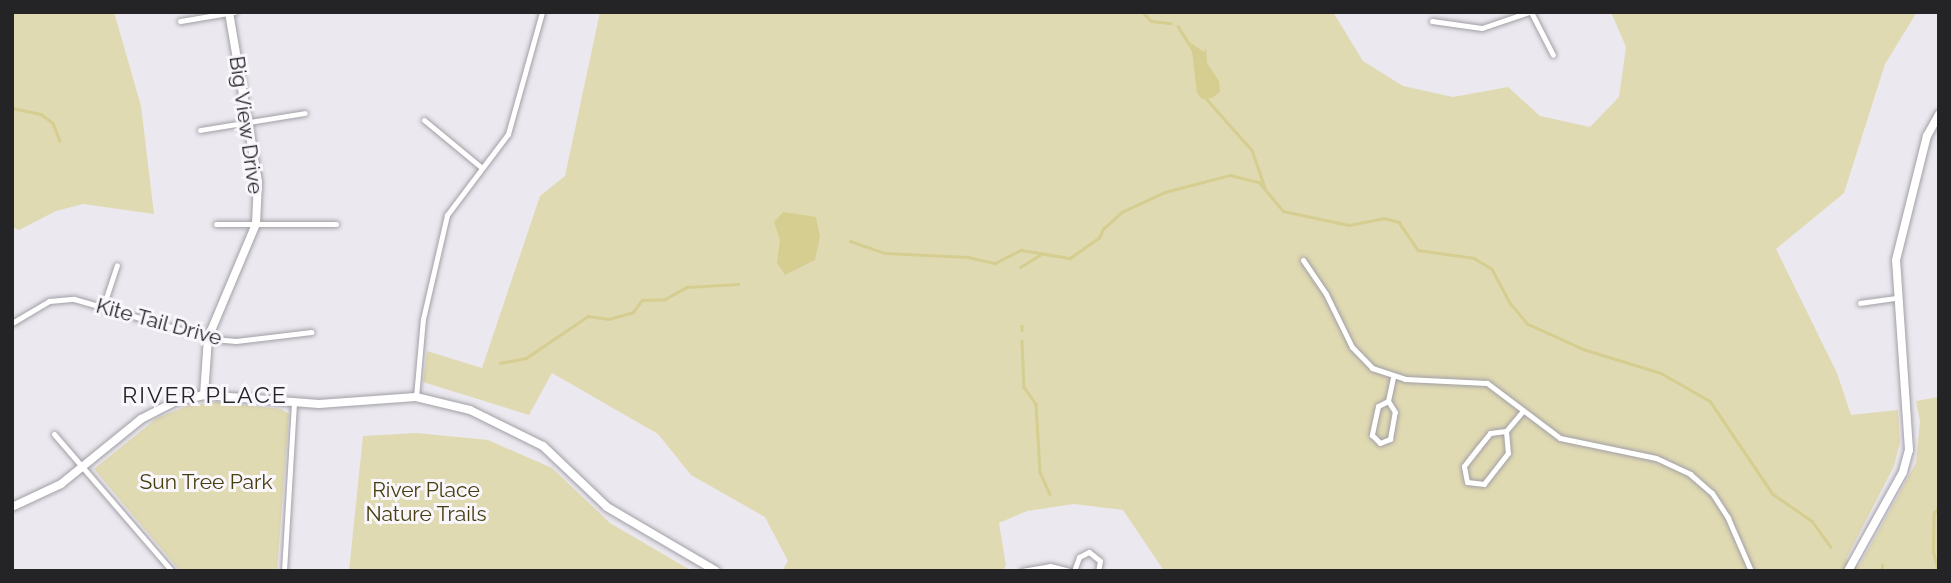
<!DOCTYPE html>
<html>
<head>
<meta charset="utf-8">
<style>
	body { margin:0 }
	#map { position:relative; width:1951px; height:583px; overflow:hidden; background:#ebe8ef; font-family:Raleway,sans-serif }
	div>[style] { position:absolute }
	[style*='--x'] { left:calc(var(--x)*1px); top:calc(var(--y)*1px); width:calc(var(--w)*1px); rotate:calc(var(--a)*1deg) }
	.green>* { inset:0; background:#e0dab2 }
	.water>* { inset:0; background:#d6cd90 }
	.stream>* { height:2.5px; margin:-1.25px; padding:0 1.25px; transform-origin:1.25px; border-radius:1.25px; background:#d6cd90 }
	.roads { filter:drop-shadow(0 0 2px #a29fa5) drop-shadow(0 0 2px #a29fa5) }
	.street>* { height:5px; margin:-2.5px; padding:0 2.5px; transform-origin:2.5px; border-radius:2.5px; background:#fff }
	.secondary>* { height:8px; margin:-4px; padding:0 4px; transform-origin:4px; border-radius:4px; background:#fff }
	span { translate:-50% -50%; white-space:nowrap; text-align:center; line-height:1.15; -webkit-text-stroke:6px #f9f6fc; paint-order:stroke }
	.street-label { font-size:21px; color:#242326 }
	.park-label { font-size:21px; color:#463e0f }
	.neighbourhood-label { font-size:23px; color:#242326; letter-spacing:2px }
	.frame { position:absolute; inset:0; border:14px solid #242326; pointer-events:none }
</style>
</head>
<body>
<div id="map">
	<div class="green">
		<div style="clip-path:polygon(12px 12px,114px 12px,141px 106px,154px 214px,83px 204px,56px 211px,19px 230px,12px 227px)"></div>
		<div style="clip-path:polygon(600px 12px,1333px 12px,1363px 61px,1403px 86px,1453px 97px,1508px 87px,1540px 116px,1590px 127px,1619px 97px,1626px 47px,1611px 12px,1917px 12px,1885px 64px,1844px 193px,1776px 249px,1837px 373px,1851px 415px,1898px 410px,1900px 442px,1894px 466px,1846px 559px,1859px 566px,1916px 463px,1920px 421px,1916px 401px,1939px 397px,1939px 571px,1164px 571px,1123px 510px,1074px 504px,1027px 511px,999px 523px,1006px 566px,1002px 571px,782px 571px,788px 561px,765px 517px,691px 475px,658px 434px,552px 373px,529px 415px,423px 382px,427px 351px,482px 368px,540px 196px,565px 176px)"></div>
		<div style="clip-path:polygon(217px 402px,281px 409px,289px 414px,277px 571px,180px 571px,94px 469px,157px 418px,187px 406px)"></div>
		<div style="clip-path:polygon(417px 433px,488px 440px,552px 468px,610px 523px,692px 571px,349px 571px,363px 436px)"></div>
	</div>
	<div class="water">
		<div style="clip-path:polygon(1191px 43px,1204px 52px,1206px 47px,1207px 63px,1219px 81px,1220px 92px,1212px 98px,1202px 99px,1197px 93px)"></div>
		<div style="clip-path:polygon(783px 212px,816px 217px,820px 237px,815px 260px,785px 275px,777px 263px,780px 240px,774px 222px)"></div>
	</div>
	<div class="stream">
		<div style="--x:1143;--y:12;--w:12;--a:48"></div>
		<div style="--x:1151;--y:21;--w:20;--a:6"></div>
		<div style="--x:1178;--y:26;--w:31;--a:58"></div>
		<div style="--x:1204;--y:96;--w:72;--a:48.4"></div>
		<div style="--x:1252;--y:150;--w:39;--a:71"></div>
		<div style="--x:12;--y:108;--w:30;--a:12"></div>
		<div style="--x:41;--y:114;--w:15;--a:37"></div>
		<div style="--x:53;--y:123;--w:19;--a:69"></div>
		<div style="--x:850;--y:241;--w:37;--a:19"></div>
		<div style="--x:885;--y:253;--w:83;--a:2.8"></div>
		<div style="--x:968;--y:257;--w:28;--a:13"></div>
		<div style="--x:995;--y:263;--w:29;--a:-27"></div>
		<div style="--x:1021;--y:250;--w:50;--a:9.3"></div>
		<div style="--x:1070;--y:258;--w:35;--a:-35"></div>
		<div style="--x:1099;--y:238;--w:10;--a:-66"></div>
		<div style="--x:1103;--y:229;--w:25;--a:-42"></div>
		<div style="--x:1122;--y:212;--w:47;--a:-24.9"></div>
		<div style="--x:1165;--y:192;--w:67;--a:-14.7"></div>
		<div style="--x:1230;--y:175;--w:30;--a:14"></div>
		<div style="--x:1259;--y:182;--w:38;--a:50"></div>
		<div style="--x:1283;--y:211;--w:67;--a:12"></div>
		<div style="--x:1349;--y:225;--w:36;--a:-11"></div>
		<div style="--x:1384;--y:218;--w:16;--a:15"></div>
		<div style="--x:1399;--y:222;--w:34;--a:56"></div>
		<div style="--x:1418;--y:250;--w:57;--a:8.1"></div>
		<div style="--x:1474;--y:258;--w:21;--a:31"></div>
		<div style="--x:1492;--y:269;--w:40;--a:62"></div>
		<div style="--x:1511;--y:304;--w:26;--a:50"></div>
		<div style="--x:1528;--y:324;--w:60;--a:24.4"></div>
		<div style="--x:1583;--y:349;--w:82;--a:17.1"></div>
		<div style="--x:1661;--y:373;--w:56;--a:29.7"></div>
		<div style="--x:1710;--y:401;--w:112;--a:55.9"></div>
		<div style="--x:1773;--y:494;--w:47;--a:34.7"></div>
		<div style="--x:1812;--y:521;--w:32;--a:54"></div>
		<div style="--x:1020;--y:267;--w:26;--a:-31"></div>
		<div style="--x:1022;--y:326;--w:4;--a:90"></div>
		<div style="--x:1022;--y:341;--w:46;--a:87.5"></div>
		<div style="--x:1024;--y:387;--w:21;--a:55"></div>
		<div style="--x:1036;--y:404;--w:68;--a:86.6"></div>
		<div style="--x:1040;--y:472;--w:24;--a:66"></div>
		<div style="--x:500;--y:363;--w:26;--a:-11"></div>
		<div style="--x:526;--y:358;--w:75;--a:-34.1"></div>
		<div style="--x:588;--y:316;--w:21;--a:8"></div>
		<div style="--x:609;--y:319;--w:25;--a:-16"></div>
		<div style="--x:633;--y:312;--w:15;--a:-53"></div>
		<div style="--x:642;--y:300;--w:23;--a:-2"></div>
		<div style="--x:665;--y:299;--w:25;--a:-29"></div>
		<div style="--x:687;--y:287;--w:51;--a:-3.4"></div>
		<div style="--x:1882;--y:571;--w:6;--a:-90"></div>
		<div style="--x:1938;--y:571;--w:20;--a:-105"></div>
		<div style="--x:1933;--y:552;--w:39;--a:-89"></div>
		<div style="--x:1934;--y:513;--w:8;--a:-50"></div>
	</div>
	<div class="roads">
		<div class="street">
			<div style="--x:1531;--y:12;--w:48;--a:62.9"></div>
			<div style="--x:180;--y:21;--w:55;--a:-9.5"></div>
			<div style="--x:1432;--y:21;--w:50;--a:8"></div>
			<div style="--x:1482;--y:28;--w:50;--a:-18.8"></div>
			<div style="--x:424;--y:120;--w:75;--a:39.6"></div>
			<div style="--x:200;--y:130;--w:106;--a:-9.2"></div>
			<div style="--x:216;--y:224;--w:120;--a:0"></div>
			<div style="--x:1303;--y:260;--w:41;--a:55.9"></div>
			<div style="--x:1326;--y:294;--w:59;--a:63.9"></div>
			<div style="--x:1352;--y:347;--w:29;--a:46"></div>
			<div style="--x:1372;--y:368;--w:35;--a:18"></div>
			<div style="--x:1405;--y:379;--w:82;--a:2.8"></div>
			<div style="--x:1487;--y:383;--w:91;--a:37"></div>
			<div style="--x:1560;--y:438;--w:98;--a:11.8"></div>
			<div style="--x:1656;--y:458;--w:38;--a:25"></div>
			<div style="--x:1690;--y:474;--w:29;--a:41"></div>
			<div style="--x:1712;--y:493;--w:30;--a:57"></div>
			<div style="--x:1728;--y:518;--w:58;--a:66.5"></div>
			<div style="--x:1860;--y:303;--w:36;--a:-8"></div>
			<div style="--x:103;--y:307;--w:44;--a:-71.6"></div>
			<div style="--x:12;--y:323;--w:43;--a:-30.7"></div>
			<div style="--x:49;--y:301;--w:25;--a:-5"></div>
			<div style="--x:74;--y:299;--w:145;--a:16.1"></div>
			<div style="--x:213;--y:339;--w:23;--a:5"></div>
			<div style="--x:236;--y:341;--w:76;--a:-6.8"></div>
			<div style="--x:416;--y:397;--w:78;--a:-84.9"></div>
			<div style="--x:423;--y:319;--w:107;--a:-77"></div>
			<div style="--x:447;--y:215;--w:101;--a:-53"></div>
			<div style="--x:508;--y:134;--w:127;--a:-74.4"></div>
			<div style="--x:1388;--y:401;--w:11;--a:153"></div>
			<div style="--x:1378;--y:406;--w:30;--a:102"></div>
			<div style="--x:1372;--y:435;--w:11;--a:45"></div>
			<div style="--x:1380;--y:443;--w:11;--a:-22"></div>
			<div style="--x:1390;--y:439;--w:27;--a:-80"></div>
			<div style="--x:1395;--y:412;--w:13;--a:-122"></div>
			<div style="--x:1388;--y:401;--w:25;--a:-78"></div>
			<div style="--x:1506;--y:431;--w:22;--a:85"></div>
			<div style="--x:1508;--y:453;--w:39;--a:128"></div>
			<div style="--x:1484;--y:484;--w:17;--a:-173"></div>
			<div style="--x:1467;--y:482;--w:16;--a:-101"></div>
			<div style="--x:1464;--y:466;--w:23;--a:-52"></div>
			<div style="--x:1478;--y:448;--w:19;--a:-51"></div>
			<div style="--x:1490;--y:433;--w:16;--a:-7"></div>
			<div style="--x:1506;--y:431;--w:26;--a:-50"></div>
			<div style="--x:54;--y:434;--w:181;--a:49.3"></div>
			<div style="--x:284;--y:571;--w:168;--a:-86.6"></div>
			<div style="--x:1022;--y:571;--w:28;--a:-10"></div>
			<div style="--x:1050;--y:566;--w:21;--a:14"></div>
			<div style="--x:1074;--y:571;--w:15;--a:-70"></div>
			<div style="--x:1079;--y:557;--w:11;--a:-27"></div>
			<div style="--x:1089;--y:552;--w:14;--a:39"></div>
			<div style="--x:1100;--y:561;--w:10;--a:101"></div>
		</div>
		<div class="secondary">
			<div style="--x:204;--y:395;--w:57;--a:-86"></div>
			<div style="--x:208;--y:338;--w:124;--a:-67.2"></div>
			<div style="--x:256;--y:224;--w:42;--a:-87.3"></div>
			<div style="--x:258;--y:182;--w:172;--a:-99.7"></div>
			<div style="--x:12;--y:507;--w:54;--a:-25.1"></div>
			<div style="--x:61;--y:484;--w:103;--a:-39.1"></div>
			<div style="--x:141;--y:419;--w:39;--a:-27"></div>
			<div style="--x:176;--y:401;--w:29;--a:-12"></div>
			<div style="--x:204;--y:395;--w:115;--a:4.5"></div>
			<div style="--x:319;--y:404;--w:97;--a:-4.1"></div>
			<div style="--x:416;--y:397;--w:56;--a:13.5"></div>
			<div style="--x:470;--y:410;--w:81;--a:26.3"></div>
			<div style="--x:543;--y:446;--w:88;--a:43.6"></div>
			<div style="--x:607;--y:507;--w:126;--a:30.4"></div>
			<div style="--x:1848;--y:571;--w:113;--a:-60.9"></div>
			<div style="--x:1903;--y:472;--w:23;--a:-75"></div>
			<div style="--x:1909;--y:450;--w:190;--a:-93.9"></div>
			<div style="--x:1896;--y:260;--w:128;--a:-76"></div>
			<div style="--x:1927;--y:136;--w:25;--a:-61"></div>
		</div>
	</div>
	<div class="street-label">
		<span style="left:246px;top:125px;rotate:82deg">Big View Drive</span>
		<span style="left:159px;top:322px;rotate:15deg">Kite Tail Drive</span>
	</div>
	<div class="park-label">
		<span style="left:206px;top:482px">Sun Tree Park</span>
		<span style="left:426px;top:502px">River Place<br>Nature Trails</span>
	</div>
	<div class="neighbourhood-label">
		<span style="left:205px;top:395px">RIVER PLACE</span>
	</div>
	<div class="frame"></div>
</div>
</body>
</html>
